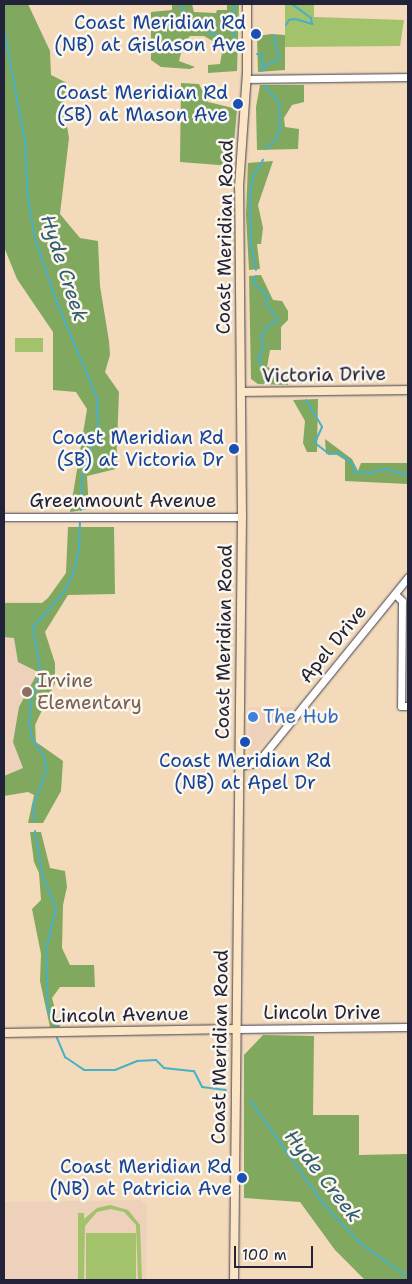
<!DOCTYPE html>
<html>
<head>
<meta charset="utf-8">
<style>
	body { margin:0 }
	#map { position:relative; width:412px; height:1284px; overflow:hidden; background:#f2dabb; font-family:"Shantell Sans",sans-serif }
	div>[style] { position:absolute }
	[style*='--x'] { left:calc(var(--x)*1px); top:calc(var(--y)*1px); width:calc(var(--w)*1px); rotate:calc(var(--a)*1deg) }
	.built>* { inset:0; background:#eed1bb }
	.green>* { inset:0; background:#a2c26b; transform-origin:0 0 }
	.forest>* { inset:0; background:#81a85f }
	.stream>* { height:2px; margin:-1px; padding:0 1px; transform-origin:1px; border-radius:1px; background:#48b1c7 }
	.roads { filter:drop-shadow(0 0 1px #413e4e) drop-shadow(0 0 1px #413e4e) }
	.tertiary>* { height:7px; margin:-3.5px; padding:0 3.5px; transform-origin:3.5px; border-radius:3.5px; background:#fff }
	.secondary>* { height:8px; margin:-4px; padding:0 4px; transform-origin:4px; border-radius:4px; background:#fce5c4 }
	.dots>* { width:14px; height:14px; translate:-50% -50%; box-sizing:border-box; border:2px solid #fbf7ec; border-radius:50% }
	span { translate:-50% -50%; white-space:nowrap; text-align:center; line-height:1.15; -webkit-text-stroke:5px #fbf7ec; paint-order:stroke }
	.transit-label { font-size:19px; color:#164399 }
	.right { translate:-100% -50%; text-align:right }
	.street-label { font-size:19px; color:#22223b }
	.education-label { font-size:19px; color:#785e54 }
	.left { translate:0 -50%; text-align:left }
	.shop-label { font-size:19px; color:#366cbe }
	.water-label { font-size:20px; color:#315b73; font-style:italic }
	.frame { position:absolute; inset:0; border:5px solid #22223b; pointer-events:none }
	.scale { position:absolute; left:234px; top:1246px; width:79px; height:22px; box-sizing:border-box; border:2px solid #22223b; border-top:0; padding-left:6px; font-size:15px; line-height:18px; white-space:nowrap; color:#22223b; -webkit-text-stroke:4px #fbf7ec; paint-order:stroke }
</style>
</head>
<body>
<div id="map">
	<div class="built">
		<div style="clip-path:polygon(4px 601px,44px 602px,36px 742px,63px 761px,4px 791px)"></div>
		<div style="clip-path:polygon(249px 707px,294px 707px,252px 757px,248px 757px)"></div>
		<div style="clip-path:polygon(141px 1200px,147px 1206px,146px 1280px,4px 1280px,4px 1202px)"></div>
	</div>
	<div class="green">
		<div style="clip-path:polygon(285px 4px,314px 4px,314px 17px,404px 20px,400px 46px,285px 47px)"></div>
		<div style="left:15px;top:338px;width:28px;height:14px"></div>
		<div style="clip-path:polygon(110px 1205px,128px 1210px,140px 1225px,142px 1280px,138px 1280px,136px 1225px,124px 1212px,111px 1209px,97px 1212px,85px 1226px,84px 1280px,78px 1280px,78px 1213px,84px 1213px,84px 1219px,97px 1208px)"></div>
		<div style="left:86px;top:1233px;width:50px;height:47px"></div>
	</div>
	<div class="forest">
		<div style="clip-path:polygon(4px 4px,28px 4px,50px 51px,51px 75px,67px 83px,63px 103px,69px 138px,60px 214px,80px 238px,98px 241px,100px 286px,109px 341px,110px 355px,105px 372px,119px 392px,116px 469px,87px 476px,89px 509px,70px 512px,87px 409px,76px 392px,53px 390px,53px 332px,17px 279px,4px 247px)"></div>
		<div style="clip-path:polygon(172px 4px,192px 4px,194px 12px,216px 13px,217px 10px,227px 10px,227px 4px,239px 4px,237px 71px,208px 73px,208px 65px,220px 64px,222px 53px,216px 43px,204px 36px,190px 36px,183px 45px,179px 61px,195px 67px,190px 69px,161px 67px,151px 60px,151px 12px,172px 10px)"></div>
		<div style="clip-path:polygon(271px 34px,285px 35px,285px 70px,258px 72px,257px 36px)"></div>
		<div style="clip-path:polygon(181px 83px,199px 84px,208px 102px,237px 109px,232px 166px,180px 162px)"></div>
		<div style="clip-path:polygon(260px 85px,304px 85px,304px 102px,292px 105px,284px 118px,285px 127px,299px 129px,298px 149px,257px 150px,256px 107px)"></div>
		<div style="clip-path:polygon(273px 161px,258px 205px,263px 228px,261px 244px,257px 244px,260px 269px,249px 270px,246px 215px,248px 163px)"></div>
		<div style="clip-path:polygon(261px 275px,273px 300px,282px 301px,288px 311px,288px 320px,281px 327px,281px 350px,270px 350px,267px 367px,288px 373px,288px 385px,258px 384px,251px 379px,249px 276px)"></div>
		<div style="clip-path:polygon(318px 399px,317px 452px,307px 452px,303px 443px,305px 421px,293px 400px)"></div>
		<div style="clip-path:polygon(325px 439px,352px 459px,358px 471px,361px 463px,408px 463px,408px 484px,345px 481px,345px 460px,337px 455px,326px 454px)"></div>
		<div style="clip-path:polygon(68px 527px,114px 527px,115px 594px,68px 595px,45px 632px,55px 663px,55px 683px,35px 725px,36px 742px,63px 761px,61px 791px,43px 823px,28px 823px,34px 795px,28px 792px,4px 796px,4px 776px,23px 768px,13px 742px,19px 707px,38px 672px,18px 662px,14px 638px,4px 637px,4px 603px,42px 603px,48px 598px,66px 573px)"></div>
		<div style="clip-path:polygon(30px 832px,41px 832px,50px 868px,65px 871px,67px 887px,63px 905px,62px 948px,70px 965px,94px 965px,95px 987px,60px 987px,52px 998px,60px 1027px,50px 1027px,40px 981px,41px 954px,32px 909px,41px 900px,39px 873px,34px 862px)"></div>
		<div style="clip-path:polygon(263px 1035px,314px 1036px,313px 1115px,359px 1115px,359px 1155px,408px 1154px,408px 1280px,364px 1279px,335px 1250px,300px 1202px,244px 1198px,244px 1055px)"></div>
	</div>
	<div class="stream">
		<div style="--x:181;--y:4;--w:16;--a:75"></div>
		<div style="--x:185;--y:19;--w:55;--a:28"></div>
		<div style="--x:234;--y:4;--w:41;--a:90"></div>
		<div style="--x:286;--y:25;--w:6;--a:-59"></div>
		<div style="--x:289;--y:20;--w:6;--a:-9"></div>
		<div style="--x:295;--y:19;--w:18;--a:16"></div>
		<div style="--x:312;--y:24;--w:6;--a:-99"></div>
		<div style="--x:311;--y:18;--w:24;--a:-144"></div>
		<div style="--x:4;--y:30;--w:113;--a:79.3"></div>
		<div style="--x:25;--y:141;--w:57;--a:87"></div>
		<div style="--x:28;--y:198;--w:42;--a:80.3"></div>
		<div style="--x:35;--y:239;--w:65;--a:71"></div>
		<div style="--x:56;--y:300;--w:106;--a:67.3"></div>
		<div style="--x:97;--y:398;--w:28;--a:88"></div>
		<div style="--x:98;--y:426;--w:54;--a:107.1"></div>
		<div style="--x:82;--y:478;--w:32;--a:92"></div>
		<div style="--x:257;--y:54;--w:6;--a:18"></div>
		<div style="--x:263;--y:56;--w:15;--a:94"></div>
		<div style="--x:263;--y:67;--w:18;--a:-27"></div>
		<div style="--x:279;--y:59;--w:24;--a:-102"></div>
		<div style="--x:265;--y:149;--w:14;--a:-39"></div>
		<div style="--x:276;--y:140;--w:13;--a:-72"></div>
		<div style="--x:280;--y:128;--w:25;--a:-92"></div>
		<div style="--x:279;--y:103;--w:22;--a:-129"></div>
		<div style="--x:256;--y:270;--w:25;--a:-101"></div>
		<div style="--x:251;--y:245;--w:47;--a:-91.2"></div>
		<div style="--x:250;--y:198;--w:21;--a:-82"></div>
		<div style="--x:253;--y:177;--w:20;--a:-60"></div>
		<div style="--x:256;--y:276;--w:7;--a:106"></div>
		<div style="--x:254;--y:283;--w:20;--a:45"></div>
		<div style="--x:268;--y:297;--w:7;--a:106"></div>
		<div style="--x:266;--y:304;--w:20;--a:53"></div>
		<div style="--x:278;--y:320;--w:13;--a:148"></div>
		<div style="--x:267;--y:327;--w:12;--a:121"></div>
		<div style="--x:261;--y:337;--w:10;--a:73"></div>
		<div style="--x:264;--y:347;--w:13;--a:117"></div>
		<div style="--x:258;--y:359;--w:21;--a:55"></div>
		<div style="--x:270;--y:376;--w:20;--a:15"></div>
		<div style="--x:297;--y:381;--w:5;--a:22"></div>
		<div style="--x:306;--y:400;--w:31;--a:59"></div>
		<div style="--x:322;--y:427;--w:17;--a:114"></div>
		<div style="--x:315;--y:443;--w:18;--a:38"></div>
		<div style="--x:329;--y:454;--w:9;--a:-6"></div>
		<div style="--x:338;--y:453;--w:9;--a:32"></div>
		<div style="--x:346;--y:458;--w:11;--a:45"></div>
		<div style="--x:354;--y:466;--w:6;--a:90"></div>
		<div style="--x:354;--y:472;--w:17;--a:3"></div>
		<div style="--x:371;--y:473;--w:14;--a:-17"></div>
		<div style="--x:384;--y:469;--w:25;--a:14"></div>
		<div style="--x:35;--y:821;--w:14;--a:-98"></div>
		<div style="--x:33;--y:807;--w:37;--a:-70"></div>
		<div style="--x:46;--y:772;--w:14;--a:-94"></div>
		<div style="--x:45;--y:758;--w:24;--a:-123"></div>
		<div style="--x:32;--y:738;--w:13;--a:-103"></div>
		<div style="--x:29;--y:725;--w:28;--a:-84"></div>
		<div style="--x:32;--y:697;--w:25;--a:-69"></div>
		<div style="--x:41;--y:674;--w:48;--a:-99.7"></div>
		<div style="--x:33;--y:627;--w:47;--a:-48.5"></div>
		<div style="--x:64;--y:592;--w:20;--a:-63"></div>
		<div style="--x:73;--y:574;--w:25;--a:-76"></div>
		<div style="--x:79;--y:550;--w:27;--a:-88"></div>
		<div style="--x:35;--y:831;--w:44;--a:80.8"></div>
		<div style="--x:42;--y:874;--w:38;--a:68"></div>
		<div style="--x:56;--y:909;--w:42;--a:103.7"></div>
		<div style="--x:46;--y:950;--w:61;--a:88.1"></div>
		<div style="--x:48;--y:1011;--w:17;--a:62"></div>
		<div style="--x:57;--y:1038;--w:21;--a:67"></div>
		<div style="--x:65;--y:1057;--w:23;--a:34"></div>
		<div style="--x:84;--y:1070;--w:31;--a:0"></div>
		<div style="--x:115;--y:1070;--w:24;--a:-22"></div>
		<div style="--x:137;--y:1061;--w:19;--a:-3"></div>
		<div style="--x:156;--y:1060;--w:11;--a:45"></div>
		<div style="--x:164;--y:1068;--w:30;--a:6"></div>
		<div style="--x:194;--y:1071;--w:18;--a:63"></div>
		<div style="--x:202;--y:1087;--w:24;--a:7"></div>
		<div style="--x:250;--y:1100;--w:130;--a:54.7"></div>
		<div style="--x:325;--y:1206;--w:52;--a:46.5"></div>
		<div style="--x:361;--y:1244;--w:57;--a:35.1"></div>
	</div>
	<div class="roads">
		<div class="tertiary">
			<div style="--x:246;--y:79;--w:162;--a:-0.7"></div>
			<div style="--x:4;--y:517;--w:238;--a:0"></div>
			<div style="--x:395;--y:594;--w:10;--a:45"></div>
			<div style="--x:402;--y:601;--w:105;--a:90.5"></div>
			<div style="--x:401;--y:706;--w:7;--a:0"></div>
			<div style="--x:238;--y:766;--w:19;--a:-9"></div>
			<div style="--x:257;--y:763;--w:240;--a:-50.9"></div>
			<div style="--x:236;--y:1029;--w:172;--a:-0.7"></div>
		</div>
		<div class="secondary">
			<div style="--x:241;--y:392;--w:167;--a:-0.7"></div>
			<div style="--x:4;--y:1033;--w:232;--a:-1"></div>
			<div style="--x:234;--y:1280;--w:763;--a:-89.4"></div>
			<div style="--x:242;--y:517;--w:330;--a:-90.5"></div>
			<div style="--x:239;--y:187;--w:115;--a:-86"></div>
			<div style="--x:247;--y:72;--w:68;--a:-90"></div>
		</div>
	</div>
	<div class="dots">
		<div style="left:256px;top:34px;background:#1a4fb4"></div>
		<div style="left:238px;top:104px;background:#1a4fb4"></div>
		<div style="left:234px;top:449px;background:#1a4fb4"></div>
		<div style="left:27px;top:692px;background:#8d6e63"></div>
		<div style="left:253px;top:717px;background:#3f7fe0"></div>
		<div style="left:245px;top:742px;background:#1a4fb4"></div>
		<div style="left:242px;top:1178px;background:#1a4fb4"></div>
	</div>
	<div class="transit-label">
		<span class="right" style="left:246px;top:34px">Coast Meridian Rd<br>(NB) at Gislason Ave</span>
		<span class="right" style="left:228px;top:104px">Coast Meridian Rd<br>(SB) at Mason Ave</span>
		<span class="right" style="left:224px;top:449px">Coast Meridian Rd<br>(SB) at Victoria Dr</span>
		<span style="left:245px;top:772px">Coast Meridian Rd<br>(NB) at Apel Dr</span>
		<span class="right" style="left:232px;top:1178px">Coast Meridian Rd<br>(NB) at Patricia Ave</span>
	</div>
	<div class="street-label">
		<span style="left:225px;top:237px;rotate:-89deg">Coast Meridian Road</span>
		<span style="left:324px;top:375px;rotate:-1deg">Victoria Drive</span>
		<span style="left:123px;top:501px">Greenmount Avenue</span>
		<span style="left:224px;top:642px;rotate:-89deg">Coast Meridian Road</span>
		<span style="left:333px;top:644px;rotate:-51deg">Apel Drive</span>
		<span style="left:322px;top:1013px">Lincoln Drive</span>
		<span style="left:120px;top:1015px;rotate:-1deg">Lincoln Avenue</span>
		<span style="left:220px;top:1047px;rotate:-89deg">Coast Meridian Road</span>
	</div>
	<div class="education-label">
		<span class="left" style="left:37px;top:692px">Irvine<br>Elementary</span>
	</div>
	<div class="shop-label">
		<span class="left" style="left:263px;top:717px">The Hub</span>
	</div>
	<div class="water-label">
		<span style="left:64px;top:268px;rotate:72deg">Hyde Creek</span>
		<span style="left:323px;top:1176px;rotate:52deg">Hyde Creek</span>
	</div>
	<div class="frame"></div>
	<div class="scale">100 m</div>
</div>
</body>
</html>
